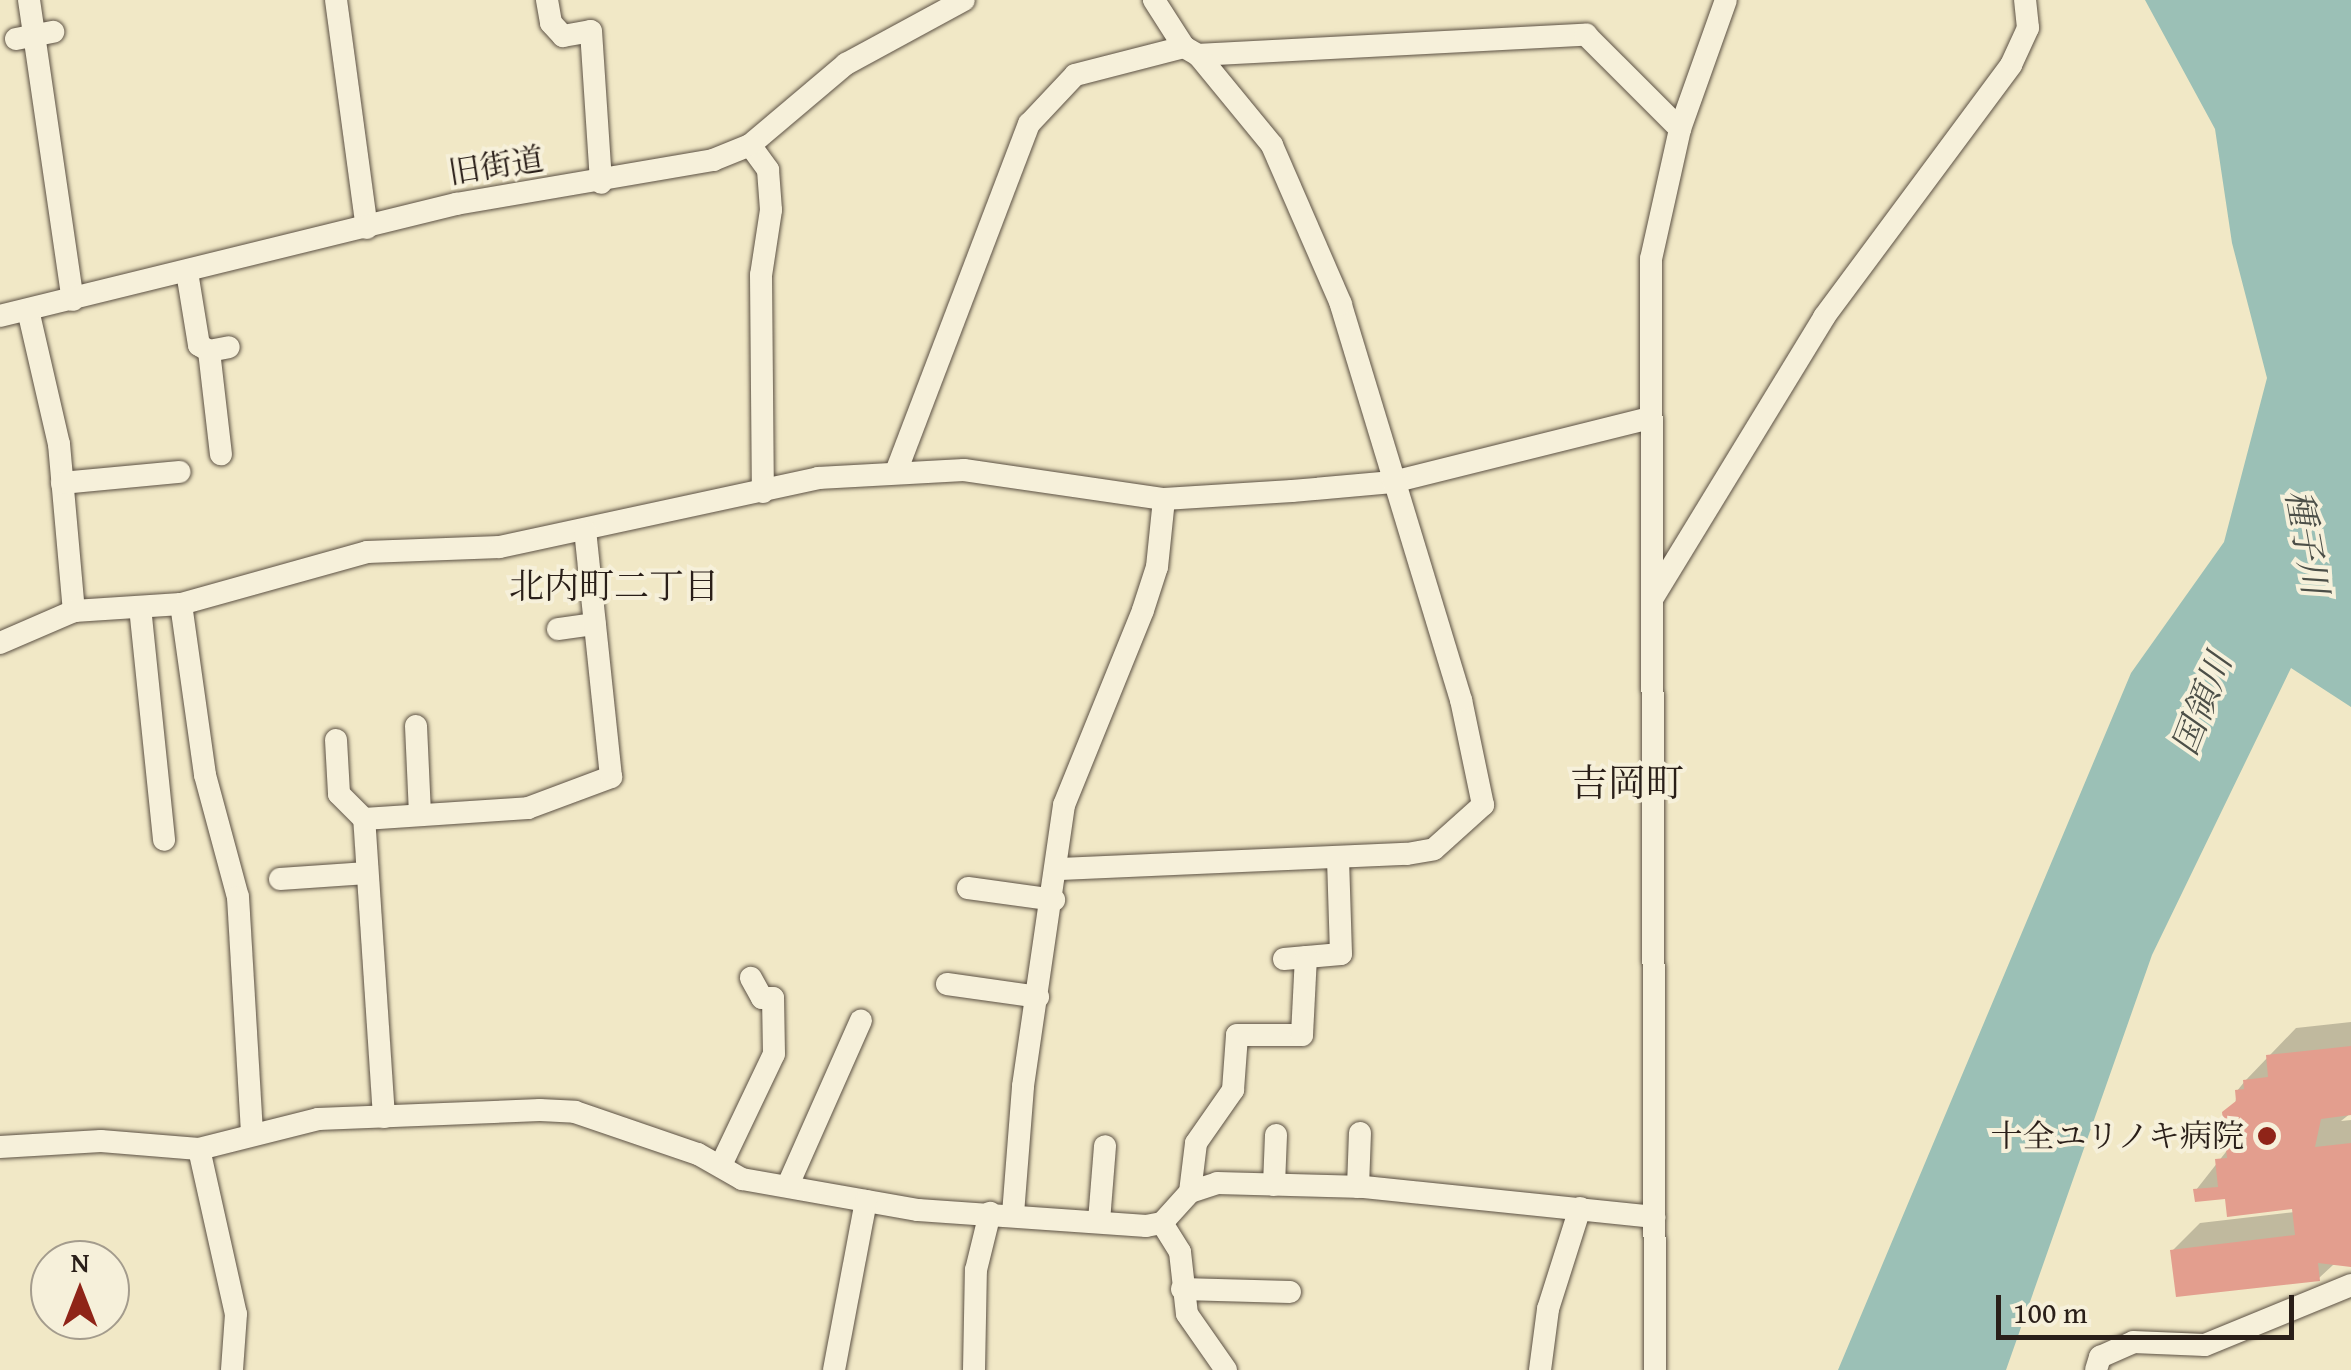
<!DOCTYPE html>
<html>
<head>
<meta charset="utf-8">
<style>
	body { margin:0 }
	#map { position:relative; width:2351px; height:1370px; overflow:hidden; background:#f1e8c6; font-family:"Gentium Book Plus","Noto Serif JP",serif }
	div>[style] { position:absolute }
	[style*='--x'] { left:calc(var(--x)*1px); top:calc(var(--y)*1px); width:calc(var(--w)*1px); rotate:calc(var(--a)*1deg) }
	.water>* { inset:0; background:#9bc0b6 }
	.shadow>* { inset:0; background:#0003 }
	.building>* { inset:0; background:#e39e8e }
	.roads { filter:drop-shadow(0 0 2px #5c5144) drop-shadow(0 0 2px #5c5144) }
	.street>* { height:22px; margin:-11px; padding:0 11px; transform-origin:11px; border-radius:11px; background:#f6f0da }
	.dots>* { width:28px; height:28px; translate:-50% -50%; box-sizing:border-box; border:5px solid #f6f0da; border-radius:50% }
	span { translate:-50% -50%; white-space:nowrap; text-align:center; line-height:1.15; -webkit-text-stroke:8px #f6f0da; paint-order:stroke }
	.street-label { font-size:32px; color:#2a1f19 }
	.poi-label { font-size:32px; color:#2a1f19 }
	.right { translate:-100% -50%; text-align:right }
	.water-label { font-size:35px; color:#4c4f48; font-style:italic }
	.neighbourhood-label { font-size:35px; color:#2a1f19 }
	.quarter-label { font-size:38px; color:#2a1f19 }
	.north { position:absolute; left:30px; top:1240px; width:100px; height:100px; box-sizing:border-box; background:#f6f0da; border:2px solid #a49c8d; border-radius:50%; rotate:0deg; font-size:28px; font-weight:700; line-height:40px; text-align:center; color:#2a1f19 }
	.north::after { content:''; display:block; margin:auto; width:35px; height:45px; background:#8f2418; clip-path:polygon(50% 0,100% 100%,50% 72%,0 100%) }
	.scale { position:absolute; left:1996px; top:1295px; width:298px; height:45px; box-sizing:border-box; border:5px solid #2a1f19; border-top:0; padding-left:12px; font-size:30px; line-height:35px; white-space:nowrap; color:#2a1f19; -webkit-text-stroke:8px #f6f0da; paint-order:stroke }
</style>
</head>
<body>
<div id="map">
	<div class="water">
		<div style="clip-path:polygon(2145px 0,2351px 0,2351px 707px,2291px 668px,2152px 955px,2006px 1370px,1838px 1370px,2131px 673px,2224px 542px,2267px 378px,2232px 243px,2215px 129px)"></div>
	</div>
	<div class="shadow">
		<div style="clip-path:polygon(2351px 1022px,2351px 1113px,2341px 1121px,2351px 1120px,2351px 1261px,2333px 1265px,2319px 1278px,2172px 1251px,2200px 1223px,2295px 1212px,2295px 1206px,2196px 1190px,2229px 1148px,2237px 1091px,2245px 1081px,2296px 1028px)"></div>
	</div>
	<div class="building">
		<div style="clip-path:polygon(2351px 1046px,2351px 1115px,2321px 1119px,2315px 1147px,2351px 1143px,2351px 1267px,2318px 1263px,2320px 1281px,2176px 1297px,2170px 1250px,2295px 1235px,2292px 1209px,2227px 1217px,2225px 1199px,2195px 1202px,2193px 1189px,2218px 1187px,2215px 1159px,2227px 1158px,2222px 1112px,2236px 1101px,2235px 1090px,2244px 1089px,2243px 1080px,2268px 1077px,2266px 1055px)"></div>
	</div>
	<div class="roads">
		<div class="street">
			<div style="--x:29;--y:0;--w:303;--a:81.7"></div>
			<div style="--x:336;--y:0;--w:230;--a:82.3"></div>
			<div style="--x:547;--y:0;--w:23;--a:80"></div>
			<div style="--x:551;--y:23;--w:18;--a:47"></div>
			<div style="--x:563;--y:36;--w:28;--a:-10"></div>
			<div style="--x:591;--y:31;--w:152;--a:86.2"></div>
			<div style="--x:16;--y:39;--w:38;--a:-11"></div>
			<div style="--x:1198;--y:55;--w:389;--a:-3"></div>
			<div style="--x:1586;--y:35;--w:133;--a:45"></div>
			<div style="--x:750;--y:145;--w:31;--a:54"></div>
			<div style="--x:768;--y:170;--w:40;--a:85.7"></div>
			<div style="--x:771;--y:210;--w:66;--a:98.7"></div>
			<div style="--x:761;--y:275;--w:217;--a:89.5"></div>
			<div style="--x:187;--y:272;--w:74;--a:80.7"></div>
			<div style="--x:199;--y:345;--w:12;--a:31"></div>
			<div style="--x:209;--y:351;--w:20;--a:-11"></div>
			<div style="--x:28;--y:310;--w:138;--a:77"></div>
			<div style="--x:59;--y:444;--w:168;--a:84.9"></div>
			<div style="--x:0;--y:316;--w:470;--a:-13.8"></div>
			<div style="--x:456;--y:204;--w:261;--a:-9.7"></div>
			<div style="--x:713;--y:160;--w:40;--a:-22"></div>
			<div style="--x:750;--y:145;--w:126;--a:-40.2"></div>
			<div style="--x:846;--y:64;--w:134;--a:-28.5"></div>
			<div style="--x:209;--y:351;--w:104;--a:83.4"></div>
			<div style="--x:896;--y:472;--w:373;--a:-69.1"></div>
			<div style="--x:1029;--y:124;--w:67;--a:-46.8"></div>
			<div style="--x:1075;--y:75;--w:113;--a:-14.4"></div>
			<div style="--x:62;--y:483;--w:118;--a:-5.4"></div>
			<div style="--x:1654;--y:596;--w:327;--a:-58.6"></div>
			<div style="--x:1824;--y:317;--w:314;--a:-53.4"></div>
			<div style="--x:2011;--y:65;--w:41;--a:-65.3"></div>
			<div style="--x:2028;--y:28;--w:28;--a:-96"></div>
			<div style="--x:181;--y:604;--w:173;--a:82"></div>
			<div style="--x:205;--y:775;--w:126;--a:74.9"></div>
			<div style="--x:238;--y:897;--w:236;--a:86.6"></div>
			<div style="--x:140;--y:607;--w:234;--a:84.1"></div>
			<div style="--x:558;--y:629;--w:37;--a:-8"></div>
			<div style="--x:0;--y:643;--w:81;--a:-23.4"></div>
			<div style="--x:74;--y:611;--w:107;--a:-3.7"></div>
			<div style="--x:181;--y:604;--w:193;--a:-15.6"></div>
			<div style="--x:367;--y:552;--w:133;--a:-2.2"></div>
			<div style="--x:500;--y:547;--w:325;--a:-12.2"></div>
			<div style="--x:818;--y:478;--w:146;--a:-3.1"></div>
			<div style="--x:964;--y:470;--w:202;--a:8.3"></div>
			<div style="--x:1164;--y:499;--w:128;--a:-3.6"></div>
			<div style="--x:1292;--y:491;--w:101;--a:-5.1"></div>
			<div style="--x:1393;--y:482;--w:264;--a:-14"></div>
			<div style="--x:416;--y:726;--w:89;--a:87.4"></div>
			<div style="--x:336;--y:740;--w:54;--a:86.8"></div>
			<div style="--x:339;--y:794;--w:35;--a:45"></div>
			<div style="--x:1060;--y:869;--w:347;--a:-2.5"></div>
			<div style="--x:1407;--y:854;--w:27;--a:-10"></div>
			<div style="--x:1434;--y:849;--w:66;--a:-41.9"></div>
			<div style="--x:1483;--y:805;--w:107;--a:-101.8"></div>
			<div style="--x:1461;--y:700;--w:414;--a:-106.9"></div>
			<div style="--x:1341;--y:304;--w:173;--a:-113.5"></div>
			<div style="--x:1272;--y:145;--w:117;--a:-129.4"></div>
			<div style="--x:1198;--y:55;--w:16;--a:-150"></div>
			<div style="--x:1184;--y:47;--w:56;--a:-122.6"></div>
			<div style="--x:280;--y:879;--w:87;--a:-3.9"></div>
			<div style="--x:968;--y:888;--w:87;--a:7.9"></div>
			<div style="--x:1284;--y:959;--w:57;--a:-5"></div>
			<div style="--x:1341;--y:954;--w:97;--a:-91.8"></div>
			<div style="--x:947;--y:984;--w:92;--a:8.1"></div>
			<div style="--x:384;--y:1117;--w:299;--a:-93.8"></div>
			<div style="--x:364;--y:819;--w:164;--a:-3.8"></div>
			<div style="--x:528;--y:808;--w:89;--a:-20.5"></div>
			<div style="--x:611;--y:777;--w:247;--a:-96"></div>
			<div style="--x:0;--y:1147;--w:101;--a:-3.4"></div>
			<div style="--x:101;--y:1141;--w:98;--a:4.7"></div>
			<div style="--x:199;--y:1149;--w:123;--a:-14.1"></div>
			<div style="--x:318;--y:1119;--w:222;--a:-2.3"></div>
			<div style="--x:540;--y:1110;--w:35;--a:3"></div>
			<div style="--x:575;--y:1112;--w:130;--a:18.9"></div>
			<div style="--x:698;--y:1154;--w:51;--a:29.6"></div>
			<div style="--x:742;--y:1179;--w:179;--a:10"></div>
			<div style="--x:918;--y:1210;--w:229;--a:4"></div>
			<div style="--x:1146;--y:1226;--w:16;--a:-11"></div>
			<div style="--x:1162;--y:1223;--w:42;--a:-47.9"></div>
			<div style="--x:1190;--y:1192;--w:28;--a:-18"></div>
			<div style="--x:1217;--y:1183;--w:147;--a:1.6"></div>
			<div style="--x:1364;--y:1187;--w:292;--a:5.9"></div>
			<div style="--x:199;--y:1149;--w:169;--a:77.4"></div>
			<div style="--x:236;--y:1314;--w:56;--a:94.1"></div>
			<div style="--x:721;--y:1165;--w:123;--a:-64.5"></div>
			<div style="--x:774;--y:1054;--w:56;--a:-91"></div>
			<div style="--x:773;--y:998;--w:11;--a:180"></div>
			<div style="--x:762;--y:998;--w:23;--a:-119"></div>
			<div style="--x:788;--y:1185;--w:180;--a:-66.1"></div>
			<div style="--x:1274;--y:1185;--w:50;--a:-87.7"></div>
			<div style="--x:1358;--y:1187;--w:54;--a:-87.9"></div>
			<div style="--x:1190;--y:1192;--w:49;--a:-83"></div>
			<div style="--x:1196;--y:1143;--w:65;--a:-55.1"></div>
			<div style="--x:1233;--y:1090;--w:55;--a:-85.8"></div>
			<div style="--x:1237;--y:1035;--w:65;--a:0"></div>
			<div style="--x:1302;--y:1035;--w:78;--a:-87.1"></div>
			<div style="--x:1013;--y:1214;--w:128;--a:-85.5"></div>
			<div style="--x:1023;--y:1086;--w:284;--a:-81.7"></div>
			<div style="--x:1064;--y:805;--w:210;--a:-67.9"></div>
			<div style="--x:1143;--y:610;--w:45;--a:-72"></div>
			<div style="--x:1157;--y:567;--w:68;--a:-84.1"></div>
			<div style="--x:1099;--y:1221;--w:75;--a:-85.4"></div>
			<div style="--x:1162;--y:1223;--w:34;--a:58"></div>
			<div style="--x:1180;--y:1252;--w:62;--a:83.6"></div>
			<div style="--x:1187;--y:1314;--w:68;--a:55.1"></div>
			<div style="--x:1182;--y:1289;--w:108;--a:1.6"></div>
			<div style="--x:834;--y:1370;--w:172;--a:-79.3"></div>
			<div style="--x:974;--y:1370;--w:100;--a:-88.9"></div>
			<div style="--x:976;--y:1270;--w:59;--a:-76.2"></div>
			<div style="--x:1540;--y:1370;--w:62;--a:-82.5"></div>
			<div style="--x:1548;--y:1309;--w:106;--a:-72.4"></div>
			<div style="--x:1655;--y:1370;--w:1111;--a:-90.21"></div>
			<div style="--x:1651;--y:259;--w:133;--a:-77.4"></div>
			<div style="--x:1680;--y:129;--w:137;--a:-70.4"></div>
			<div style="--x:2096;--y:1370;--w:14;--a:-73"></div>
			<div style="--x:2100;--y:1357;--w:36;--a:-24"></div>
			<div style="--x:2133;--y:1342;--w:72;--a:2.4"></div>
			<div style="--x:2205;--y:1345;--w:158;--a:-22.3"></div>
		</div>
	</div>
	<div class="dots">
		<div style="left:2267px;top:1136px;background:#8f2418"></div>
	</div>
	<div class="street-label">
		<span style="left:496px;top:166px;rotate:-9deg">旧街道</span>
	</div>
	<div class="poi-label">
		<span class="right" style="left:2244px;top:1136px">十全ユリノキ病院</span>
	</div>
	<div class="water-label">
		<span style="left:2307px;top:542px;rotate:80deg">種子川</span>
		<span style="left:2202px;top:704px;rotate:-69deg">国領川</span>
	</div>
	<div class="neighbourhood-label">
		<span style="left:614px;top:586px">北内町二丁目</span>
	</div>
	<div class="quarter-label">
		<span style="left:1627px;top:783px">吉岡町</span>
	</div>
	<div class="north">N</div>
	<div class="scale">100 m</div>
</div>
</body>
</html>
